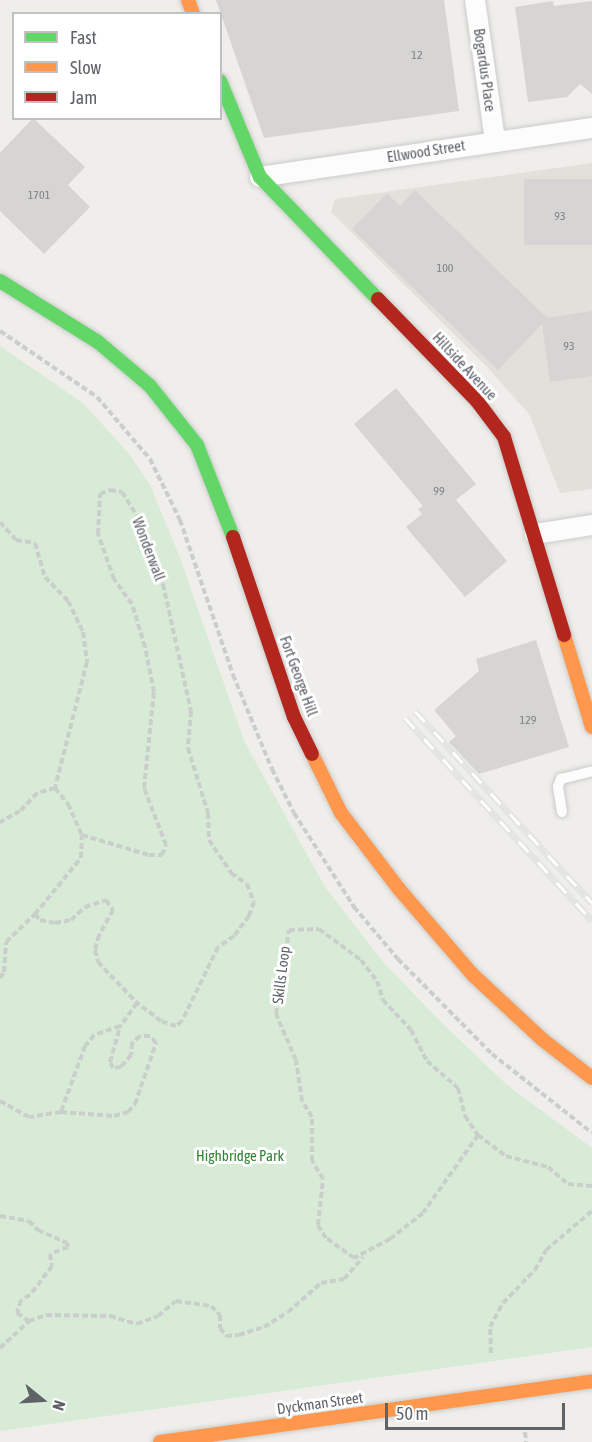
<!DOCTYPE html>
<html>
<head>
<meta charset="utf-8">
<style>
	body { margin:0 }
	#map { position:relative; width:592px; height:1442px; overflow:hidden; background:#efeeea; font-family:"Asap Condensed",sans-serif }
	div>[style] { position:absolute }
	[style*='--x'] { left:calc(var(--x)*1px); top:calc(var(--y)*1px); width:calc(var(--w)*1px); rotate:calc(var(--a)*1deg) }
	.education>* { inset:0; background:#e2e0da }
	.green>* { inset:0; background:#d8ebd6 }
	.building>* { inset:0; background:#d6d5d3; transform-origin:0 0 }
	.path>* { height:4px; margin-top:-2px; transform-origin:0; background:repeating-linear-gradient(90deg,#cacfcc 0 6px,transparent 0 9px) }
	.roads { filter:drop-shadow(0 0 2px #cbcccc) drop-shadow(0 0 2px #cbcccc) }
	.lane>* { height:10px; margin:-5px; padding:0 5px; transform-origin:5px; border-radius:5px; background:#fdfcfc }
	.street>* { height:20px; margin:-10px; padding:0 10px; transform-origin:10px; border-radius:10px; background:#fdfcfc }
	.fast>* { height:14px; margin:-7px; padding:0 7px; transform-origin:7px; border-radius:7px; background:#63d668 }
	.slow>* { height:14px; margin:-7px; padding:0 7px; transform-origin:7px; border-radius:7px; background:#ff974d }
	.jam>* { height:14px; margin:-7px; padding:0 7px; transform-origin:7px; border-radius:7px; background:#b3261e }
	.rail>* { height:7px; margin-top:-3.5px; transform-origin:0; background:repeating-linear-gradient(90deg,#fff 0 14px,#e4e4e4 0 28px); box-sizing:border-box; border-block:2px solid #e4e4e4 }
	span { translate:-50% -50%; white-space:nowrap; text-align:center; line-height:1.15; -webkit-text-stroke:6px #fff; paint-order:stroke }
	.number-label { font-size:12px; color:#7e8184 }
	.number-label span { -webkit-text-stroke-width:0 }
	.street-label { font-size:15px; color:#5f6368 }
	.park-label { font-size:15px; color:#348238 }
	.legend { position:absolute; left:12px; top:12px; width:210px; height:108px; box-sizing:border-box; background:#fff; border:2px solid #bfc1c3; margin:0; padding:8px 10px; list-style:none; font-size:18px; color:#5f6368 }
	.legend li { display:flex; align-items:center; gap:12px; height:30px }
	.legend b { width:30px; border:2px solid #bfc1c3 }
	.north { position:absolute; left:12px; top:1370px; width:60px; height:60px; -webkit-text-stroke:4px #fff; paint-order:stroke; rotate:108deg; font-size:16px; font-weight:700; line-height:24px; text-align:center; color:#5f6368 }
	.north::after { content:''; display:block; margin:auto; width:21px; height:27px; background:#5f6368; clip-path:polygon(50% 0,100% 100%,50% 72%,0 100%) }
	.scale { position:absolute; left:385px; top:1403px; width:180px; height:27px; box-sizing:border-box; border:3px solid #5f6368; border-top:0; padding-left:8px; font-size:18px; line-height:21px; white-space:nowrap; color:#5f6368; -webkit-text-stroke:4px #fff; paint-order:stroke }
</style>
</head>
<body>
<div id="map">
	<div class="education">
		<div style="clip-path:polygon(592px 163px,592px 489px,560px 493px,529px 414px,488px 368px,331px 212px,335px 199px)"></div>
	</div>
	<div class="green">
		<div style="clip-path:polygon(0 346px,83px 403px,130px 455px,150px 485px,179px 555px,244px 741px,325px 887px,383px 962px,443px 1024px,507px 1085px,592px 1148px,592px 1347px,0 1431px)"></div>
	</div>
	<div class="building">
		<div style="clip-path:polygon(216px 0,444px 0,459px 111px,264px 138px)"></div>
		<div style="clip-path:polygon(553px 1px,554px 6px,592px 1px,592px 94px,580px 84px,567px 97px,528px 102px,515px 7px)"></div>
		<div style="clip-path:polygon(33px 118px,85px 167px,68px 185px,90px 207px,44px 254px,0 211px,0 153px)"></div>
		<div style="left:592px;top:179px;width:66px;height:68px;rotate:90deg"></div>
		<div style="clip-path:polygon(415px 190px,547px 318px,592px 311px,592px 376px,550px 382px,542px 324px,498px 370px,352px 229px,387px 193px,400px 206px)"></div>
		<div style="clip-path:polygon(396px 388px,476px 484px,456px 500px,507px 561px,465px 597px,406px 527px,422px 514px,418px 509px,423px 506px,354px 424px)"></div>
		<div style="clip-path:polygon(536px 640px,569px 747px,479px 774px,449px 742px,456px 736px,434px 710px,479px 671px,476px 659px)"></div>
	</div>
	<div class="path">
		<div style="--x:0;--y:331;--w:117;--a:34.2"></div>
		<div style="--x:97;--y:397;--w:82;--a:49.5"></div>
		<div style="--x:150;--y:459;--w:68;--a:63.8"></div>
		<div style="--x:180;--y:520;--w:164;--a:71.1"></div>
		<div style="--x:233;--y:675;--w:102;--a:67.5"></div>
		<div style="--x:272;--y:769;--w:49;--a:63.4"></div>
		<div style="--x:294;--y:813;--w:112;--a:57.4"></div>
		<div style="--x:354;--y:907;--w:68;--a:49.8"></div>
		<div style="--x:398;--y:959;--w:134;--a:45.3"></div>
		<div style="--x:492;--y:1054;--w:127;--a:38.3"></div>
		<div style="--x:0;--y:522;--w:24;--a:48"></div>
		<div style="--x:16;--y:540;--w:19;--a:9"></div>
		<div style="--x:35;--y:543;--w:35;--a:74"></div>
		<div style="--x:45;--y:577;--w:33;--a:46"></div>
		<div style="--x:68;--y:601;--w:34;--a:64"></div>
		<div style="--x:83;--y:632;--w:30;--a:82"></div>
		<div style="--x:87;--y:662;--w:130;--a:104.3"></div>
		<div style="--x:55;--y:788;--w:19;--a:164"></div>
		<div style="--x:37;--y:793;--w:25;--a:133"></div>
		<div style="--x:20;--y:811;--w:23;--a:151"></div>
		<div style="--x:55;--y:788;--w:21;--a:51"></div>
		<div style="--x:68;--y:804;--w:34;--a:66"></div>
		<div style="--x:35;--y:914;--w:72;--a:-50.6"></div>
		<div style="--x:81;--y:858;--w:23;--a:-88"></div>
		<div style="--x:82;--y:835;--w:70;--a:16.6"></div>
		<div style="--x:149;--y:855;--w:13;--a:0"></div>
		<div style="--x:162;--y:855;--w:11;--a:-68"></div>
		<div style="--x:166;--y:845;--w:61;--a:-111.1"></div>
		<div style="--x:144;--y:788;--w:97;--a:-84.1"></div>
		<div style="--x:154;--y:692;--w:46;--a:-101.3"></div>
		<div style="--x:145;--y:647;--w:45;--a:-106.8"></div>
		<div style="--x:132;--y:604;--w:31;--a:-126"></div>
		<div style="--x:114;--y:579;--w:48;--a:-109.6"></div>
		<div style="--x:98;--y:534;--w:40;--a:-87.1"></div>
		<div style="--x:100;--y:494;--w:11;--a:-22"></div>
		<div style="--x:110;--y:490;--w:12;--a:9"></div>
		<div style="--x:122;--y:492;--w:28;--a:58"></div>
		<div style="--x:137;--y:516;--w:73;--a:69.1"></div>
		<div style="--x:163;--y:584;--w:130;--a:77.6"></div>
		<div style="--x:191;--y:711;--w:37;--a:95"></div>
		<div style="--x:188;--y:748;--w:68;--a:72.9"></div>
		<div style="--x:208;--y:813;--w:27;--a:88"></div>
		<div style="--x:209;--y:840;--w:40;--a:56"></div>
		<div style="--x:231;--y:873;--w:19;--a:35"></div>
		<div style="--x:247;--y:884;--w:19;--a:69"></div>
		<div style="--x:254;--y:902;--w:15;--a:110"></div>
		<div style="--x:249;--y:916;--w:25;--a:127"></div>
		<div style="--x:234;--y:936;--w:19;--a:145"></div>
		<div style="--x:218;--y:947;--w:82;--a:115.9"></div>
		<div style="--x:182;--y:1021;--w:8;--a:140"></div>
		<div style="--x:176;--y:1026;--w:16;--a:-162"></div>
		<div style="--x:161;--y:1021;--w:30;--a:-143"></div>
		<div style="--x:0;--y:978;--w:7;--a:-56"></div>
		<div style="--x:4;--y:972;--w:30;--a:-86"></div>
		<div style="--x:6;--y:942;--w:40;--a:-44"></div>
		<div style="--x:35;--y:914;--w:8;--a:50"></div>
		<div style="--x:40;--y:920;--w:15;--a:11"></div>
		<div style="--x:55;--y:923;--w:16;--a:-11"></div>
		<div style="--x:71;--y:920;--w:19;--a:-43"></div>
		<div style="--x:85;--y:907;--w:22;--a:-18"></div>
		<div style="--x:106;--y:900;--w:12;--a:55"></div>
		<div style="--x:113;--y:910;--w:29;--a:119"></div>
		<div style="--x:99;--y:935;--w:16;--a:105"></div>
		<div style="--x:95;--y:950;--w:12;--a:76"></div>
		<div style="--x:98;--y:962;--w:57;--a:46.4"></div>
		<div style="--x:137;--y:1003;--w:29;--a:126"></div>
		<div style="--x:120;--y:1026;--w:28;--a:161"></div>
		<div style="--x:94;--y:1035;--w:14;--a:129"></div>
		<div style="--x:85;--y:1046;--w:70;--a:110"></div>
		<div style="--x:61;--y:1112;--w:32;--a:171"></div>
		<div style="--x:29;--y:1117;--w:33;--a:-151"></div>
		<div style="--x:61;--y:1112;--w:53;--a:4.3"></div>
		<div style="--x:114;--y:1116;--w:15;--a:-16"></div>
		<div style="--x:128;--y:1112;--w:11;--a:-49"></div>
		<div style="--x:135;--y:1104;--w:65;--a:-71"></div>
		<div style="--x:156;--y:1043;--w:9;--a:-131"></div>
		<div style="--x:150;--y:1036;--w:10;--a:180"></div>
		<div style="--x:140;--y:1036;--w:11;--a:139"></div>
		<div style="--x:132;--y:1043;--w:12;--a:95"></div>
		<div style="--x:131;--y:1055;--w:16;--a:130"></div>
		<div style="--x:121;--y:1067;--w:8;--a:173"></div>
		<div style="--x:113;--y:1068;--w:7;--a:-117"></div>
		<div style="--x:110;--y:1062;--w:37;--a:-74"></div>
		<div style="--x:478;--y:1135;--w:95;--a:125.2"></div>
		<div style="--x:423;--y:1213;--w:42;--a:141.8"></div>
		<div style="--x:390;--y:1239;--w:41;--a:152.2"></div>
		<div style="--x:354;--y:1258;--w:34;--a:-144"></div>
		<div style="--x:326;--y:1238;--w:15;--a:-122"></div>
		<div style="--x:318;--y:1225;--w:46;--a:-83.8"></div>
		<div style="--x:323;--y:1179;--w:21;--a:-121"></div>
		<div style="--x:312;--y:1161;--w:44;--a:-90"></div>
		<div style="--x:312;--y:1117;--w:19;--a:-122"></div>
		<div style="--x:302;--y:1101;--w:41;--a:-98.3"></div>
		<div style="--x:296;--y:1060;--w:50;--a:-113.5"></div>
		<div style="--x:276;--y:1014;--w:85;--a:-81.2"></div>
		<div style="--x:289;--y:930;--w:30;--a:-2"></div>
		<div style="--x:319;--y:929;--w:52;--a:36.4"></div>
		<div style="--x:361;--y:960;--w:26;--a:53"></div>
		<div style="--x:377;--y:981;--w:20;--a:72"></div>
		<div style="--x:383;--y:1000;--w:41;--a:47"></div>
		<div style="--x:411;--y:1030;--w:35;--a:63"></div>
		<div style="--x:427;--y:1061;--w:41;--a:41.1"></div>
		<div style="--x:458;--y:1088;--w:29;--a:76"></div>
		<div style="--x:465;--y:1116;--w:23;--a:56"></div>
		<div style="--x:478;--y:1135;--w:35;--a:37"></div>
		<div style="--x:506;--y:1156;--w:43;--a:14.7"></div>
		<div style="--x:548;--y:1167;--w:26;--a:40"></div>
		<div style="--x:568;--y:1184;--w:24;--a:5"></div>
		<div style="--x:0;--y:1216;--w:29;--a:10"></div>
		<div style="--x:29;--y:1221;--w:13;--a:45"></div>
		<div style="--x:38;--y:1230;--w:32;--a:24"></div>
		<div style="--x:67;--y:1243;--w:4;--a:76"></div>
		<div style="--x:68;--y:1247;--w:19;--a:159"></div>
		<div style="--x:50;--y:1254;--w:12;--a:81"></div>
		<div style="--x:52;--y:1266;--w:36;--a:127"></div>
		<div style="--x:30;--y:1295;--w:10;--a:151"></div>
		<div style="--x:21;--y:1300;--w:14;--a:107"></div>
		<div style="--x:17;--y:1313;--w:14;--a:34"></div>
		<div style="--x:0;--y:1348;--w:40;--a:-43"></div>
		<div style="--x:29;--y:1321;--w:18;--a:-19"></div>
		<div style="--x:46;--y:1315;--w:64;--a:0.9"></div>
		<div style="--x:110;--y:1316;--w:28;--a:17"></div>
		<div style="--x:137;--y:1324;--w:22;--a:-21"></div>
		<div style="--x:158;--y:1316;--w:23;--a:-40"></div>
		<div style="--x:176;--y:1301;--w:35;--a:8"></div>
		<div style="--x:211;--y:1306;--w:13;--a:45"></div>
		<div style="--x:220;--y:1315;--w:13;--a:90"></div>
		<div style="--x:220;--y:1328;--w:10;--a:53"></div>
		<div style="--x:226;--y:1336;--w:13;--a:-4"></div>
		<div style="--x:239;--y:1335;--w:26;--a:-18"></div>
		<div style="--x:264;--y:1327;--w:28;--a:-32"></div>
		<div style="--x:288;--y:1312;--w:44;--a:-41.3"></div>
		<div style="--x:321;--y:1283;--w:23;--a:-10"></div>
		<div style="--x:344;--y:1279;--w:29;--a:-49"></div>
		<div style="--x:491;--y:1353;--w:26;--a:-92"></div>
		<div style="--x:490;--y:1327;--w:27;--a:-62"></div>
		<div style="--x:503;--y:1303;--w:46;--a:-45.9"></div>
		<div style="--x:535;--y:1270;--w:23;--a:-61"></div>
		<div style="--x:546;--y:1250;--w:60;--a:-40.3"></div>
		<div style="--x:525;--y:1432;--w:10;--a:84"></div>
	</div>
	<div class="roads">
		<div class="lane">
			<div style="--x:562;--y:812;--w:26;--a:-99"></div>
			<div style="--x:558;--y:786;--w:8;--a:-67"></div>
			<div style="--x:561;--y:779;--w:32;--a:-14"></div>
		</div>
		<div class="street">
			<div style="--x:475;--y:0;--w:142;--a:81.9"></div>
			<div style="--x:260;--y:177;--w:336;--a:-8.4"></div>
			<div style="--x:535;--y:534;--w:58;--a:-9"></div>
		</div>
		<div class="fast">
			<div style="--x:220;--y:81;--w:104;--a:67.4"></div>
			<div style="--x:260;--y:177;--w:170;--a:46"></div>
			<div style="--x:0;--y:281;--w:115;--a:31.9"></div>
			<div style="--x:98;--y:342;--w:68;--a:40.2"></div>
			<div style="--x:150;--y:386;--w:75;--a:51.5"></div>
			<div style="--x:197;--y:445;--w:99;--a:68.6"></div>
		</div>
		<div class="slow">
			<div style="--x:188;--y:0;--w:15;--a:70"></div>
			<div style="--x:564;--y:635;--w:96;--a:73.1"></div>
			<div style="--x:312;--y:754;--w:66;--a:63.8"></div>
			<div style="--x:341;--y:813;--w:96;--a:52.7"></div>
			<div style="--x:399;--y:889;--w:113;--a:49.3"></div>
			<div style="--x:473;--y:975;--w:96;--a:42.9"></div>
			<div style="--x:543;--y:1040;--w:62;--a:37.8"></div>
			<div style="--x:160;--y:1442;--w:436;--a:-8"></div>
		</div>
		<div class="jam">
			<div style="--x:378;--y:299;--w:142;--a:45.9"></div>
			<div style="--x:477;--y:401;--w:45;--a:53.1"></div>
			<div style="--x:504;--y:437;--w:207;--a:73.1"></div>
			<div style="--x:233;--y:537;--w:190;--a:71.3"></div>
			<div style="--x:294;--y:717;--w:41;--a:64.1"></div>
		</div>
	</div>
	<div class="rail">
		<div style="--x:415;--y:711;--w:261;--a:47.3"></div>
		<div style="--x:405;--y:718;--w:276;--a:47.3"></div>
	</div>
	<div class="number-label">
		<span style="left:417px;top:56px">12</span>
		<span style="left:39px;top:196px">1701</span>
		<span style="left:560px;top:217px">93</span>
		<span style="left:445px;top:269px">100</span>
		<span style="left:569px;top:347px">93</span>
		<span style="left:439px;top:492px">99</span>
		<span style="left:528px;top:721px">129</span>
	</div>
	<div class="street-label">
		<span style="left:485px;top:70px;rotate:82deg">Bogardus Place</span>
		<span style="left:426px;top:151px;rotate:-9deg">Ellwood Street</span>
		<span style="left:465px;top:366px;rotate:47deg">Hillside Avenue</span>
		<span style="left:149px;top:549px;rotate:69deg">Wonderwall</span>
		<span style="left:299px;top:676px;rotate:70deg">Fort George Hill</span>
		<span style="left:281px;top:975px;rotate:-83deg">Skills Loop</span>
		<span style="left:320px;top:1403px;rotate:-8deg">Dyckman Street</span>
	</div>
	<div class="park-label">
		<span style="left:240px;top:1156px">Highbridge Park</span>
	</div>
	<ul class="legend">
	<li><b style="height:8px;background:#63d668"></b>Fast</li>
	<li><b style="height:8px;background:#ff974d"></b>Slow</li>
	<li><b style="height:8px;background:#b3261e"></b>Jam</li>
	</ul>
	<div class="north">N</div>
	<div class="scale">50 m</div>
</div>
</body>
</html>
